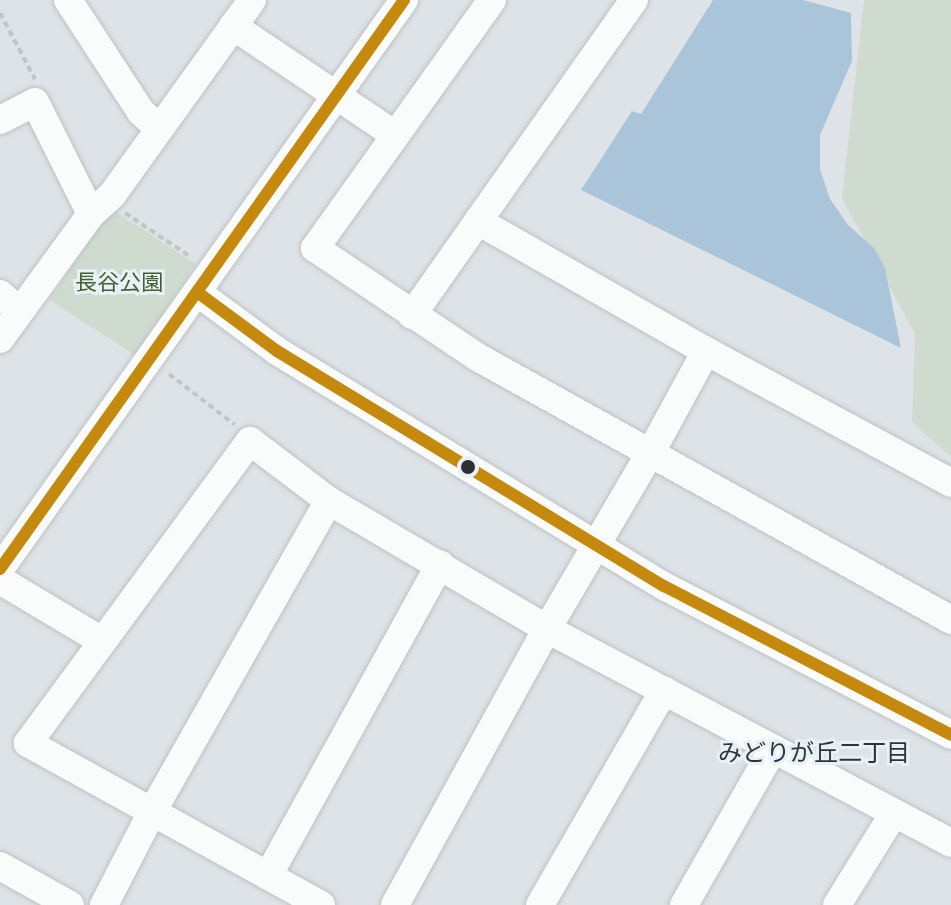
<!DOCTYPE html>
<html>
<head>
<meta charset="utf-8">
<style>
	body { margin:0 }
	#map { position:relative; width:951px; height:905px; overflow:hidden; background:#dee3e7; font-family:Lato,"Noto Sans JP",sans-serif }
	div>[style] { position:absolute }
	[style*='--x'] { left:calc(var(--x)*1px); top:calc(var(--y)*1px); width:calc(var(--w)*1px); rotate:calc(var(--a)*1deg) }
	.green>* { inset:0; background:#d0dbcf; transform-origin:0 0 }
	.water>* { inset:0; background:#aac4da }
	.path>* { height:4px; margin-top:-2px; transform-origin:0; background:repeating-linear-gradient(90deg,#c2c4c6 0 6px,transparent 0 10px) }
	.roads { filter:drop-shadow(0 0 2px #bdc1c4) drop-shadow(0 0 2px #bdc1c4) }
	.minor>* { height:28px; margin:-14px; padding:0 14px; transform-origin:14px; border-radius:14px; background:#fafbfb }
	.bus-1>* { height:12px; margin:-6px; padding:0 6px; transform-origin:6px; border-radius:6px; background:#c4890d }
	.dots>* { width:22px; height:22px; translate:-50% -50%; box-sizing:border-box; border:4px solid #e8f0f8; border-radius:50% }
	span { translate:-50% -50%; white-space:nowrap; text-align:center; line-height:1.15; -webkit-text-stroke:6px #e8f0f8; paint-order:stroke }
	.park-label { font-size:22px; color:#42612e }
	.neighbourhood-label { font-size:24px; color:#2e343a }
</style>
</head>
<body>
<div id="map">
	<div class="green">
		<div style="clip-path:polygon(864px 0,951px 0,951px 457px,912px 422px,915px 334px,842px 198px)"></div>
		<div style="left:110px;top:208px;width:102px;height:110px;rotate:33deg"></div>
	</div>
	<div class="water">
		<div style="clip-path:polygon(713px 0,803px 0,851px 13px,852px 61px,820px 135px,820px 169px,830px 199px,848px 225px,874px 248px,885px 268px,901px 348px,581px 190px,632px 111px,641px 114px)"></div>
	</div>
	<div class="path">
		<div style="--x:0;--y:13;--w:75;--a:62.1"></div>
		<div style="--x:125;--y:213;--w:79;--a:33.7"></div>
		<div style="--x:169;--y:374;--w:83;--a:37.7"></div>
	</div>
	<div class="roads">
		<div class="minor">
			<div style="--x:68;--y:0;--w:134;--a:56.9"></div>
			<div style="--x:141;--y:112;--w:25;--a:42"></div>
			<div style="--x:492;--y:0;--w:305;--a:125.5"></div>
			<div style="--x:315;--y:248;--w:197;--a:33.9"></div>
			<div style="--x:479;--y:358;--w:540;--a:29.03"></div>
			<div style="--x:634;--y:0;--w:271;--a:125.2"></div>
			<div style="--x:478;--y:221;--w:262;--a:29.7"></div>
			<div style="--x:706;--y:351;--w:278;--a:28.3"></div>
			<div style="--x:233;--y:26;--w:195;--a:33.9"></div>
			<div style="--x:0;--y:120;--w:39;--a:-27"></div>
			<div style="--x:35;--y:102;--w:125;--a:63.4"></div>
			<div style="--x:197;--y:292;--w:99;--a:36.4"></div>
			<div style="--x:277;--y:351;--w:453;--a:31.3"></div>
			<div style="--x:664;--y:586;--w:323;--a:27.4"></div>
			<div style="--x:0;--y:294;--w:25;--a:42"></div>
			<div style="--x:412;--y:315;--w:115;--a:-54.9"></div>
			<div style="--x:0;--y:339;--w:155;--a:-53.9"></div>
			<div style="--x:91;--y:214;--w:28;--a:-42"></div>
			<div style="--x:112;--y:195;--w:240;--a:-54.3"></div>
			<div style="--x:0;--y:569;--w:698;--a:-54.62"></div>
			<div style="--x:0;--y:580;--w:119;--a:30.9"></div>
			<div style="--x:0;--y:866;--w:80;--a:29.1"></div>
			<div style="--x:268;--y:876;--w:356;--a:-61.1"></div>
			<div style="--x:104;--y:905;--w:105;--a:-62.7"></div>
			<div style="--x:152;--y:812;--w:358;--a:-60.4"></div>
			<div style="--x:321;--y:905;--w:335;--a:-151.1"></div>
			<div style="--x:28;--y:743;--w:375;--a:-53.7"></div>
			<div style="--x:250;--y:441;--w:99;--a:37.2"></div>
			<div style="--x:329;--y:501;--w:253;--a:30.4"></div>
			<div style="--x:547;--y:629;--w:457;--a:27.9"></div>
			<div style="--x:395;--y:905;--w:315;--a:-61.2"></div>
			<div style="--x:547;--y:629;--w:205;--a:-59.6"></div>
			<div style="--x:651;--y:452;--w:115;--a:-61.4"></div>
			<div style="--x:540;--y:905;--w:248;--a:-60"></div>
			<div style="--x:684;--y:905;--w:180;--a:-60.3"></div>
			<div style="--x:837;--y:905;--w:108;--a:-58.2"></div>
		</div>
	</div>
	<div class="bus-1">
		<div style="--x:197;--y:292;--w:99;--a:36.4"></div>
		<div style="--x:277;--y:351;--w:453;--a:31.3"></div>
		<div style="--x:664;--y:586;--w:323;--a:27.4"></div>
		<div style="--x:0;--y:569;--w:698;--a:-54.62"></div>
	</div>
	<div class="dots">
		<div style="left:468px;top:467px;background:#2d3134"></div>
	</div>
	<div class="park-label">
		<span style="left:119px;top:282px">長谷公園</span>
	</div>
	<div class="neighbourhood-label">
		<span style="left:814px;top:752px">みどりが丘二丁目</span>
	</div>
</div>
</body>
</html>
